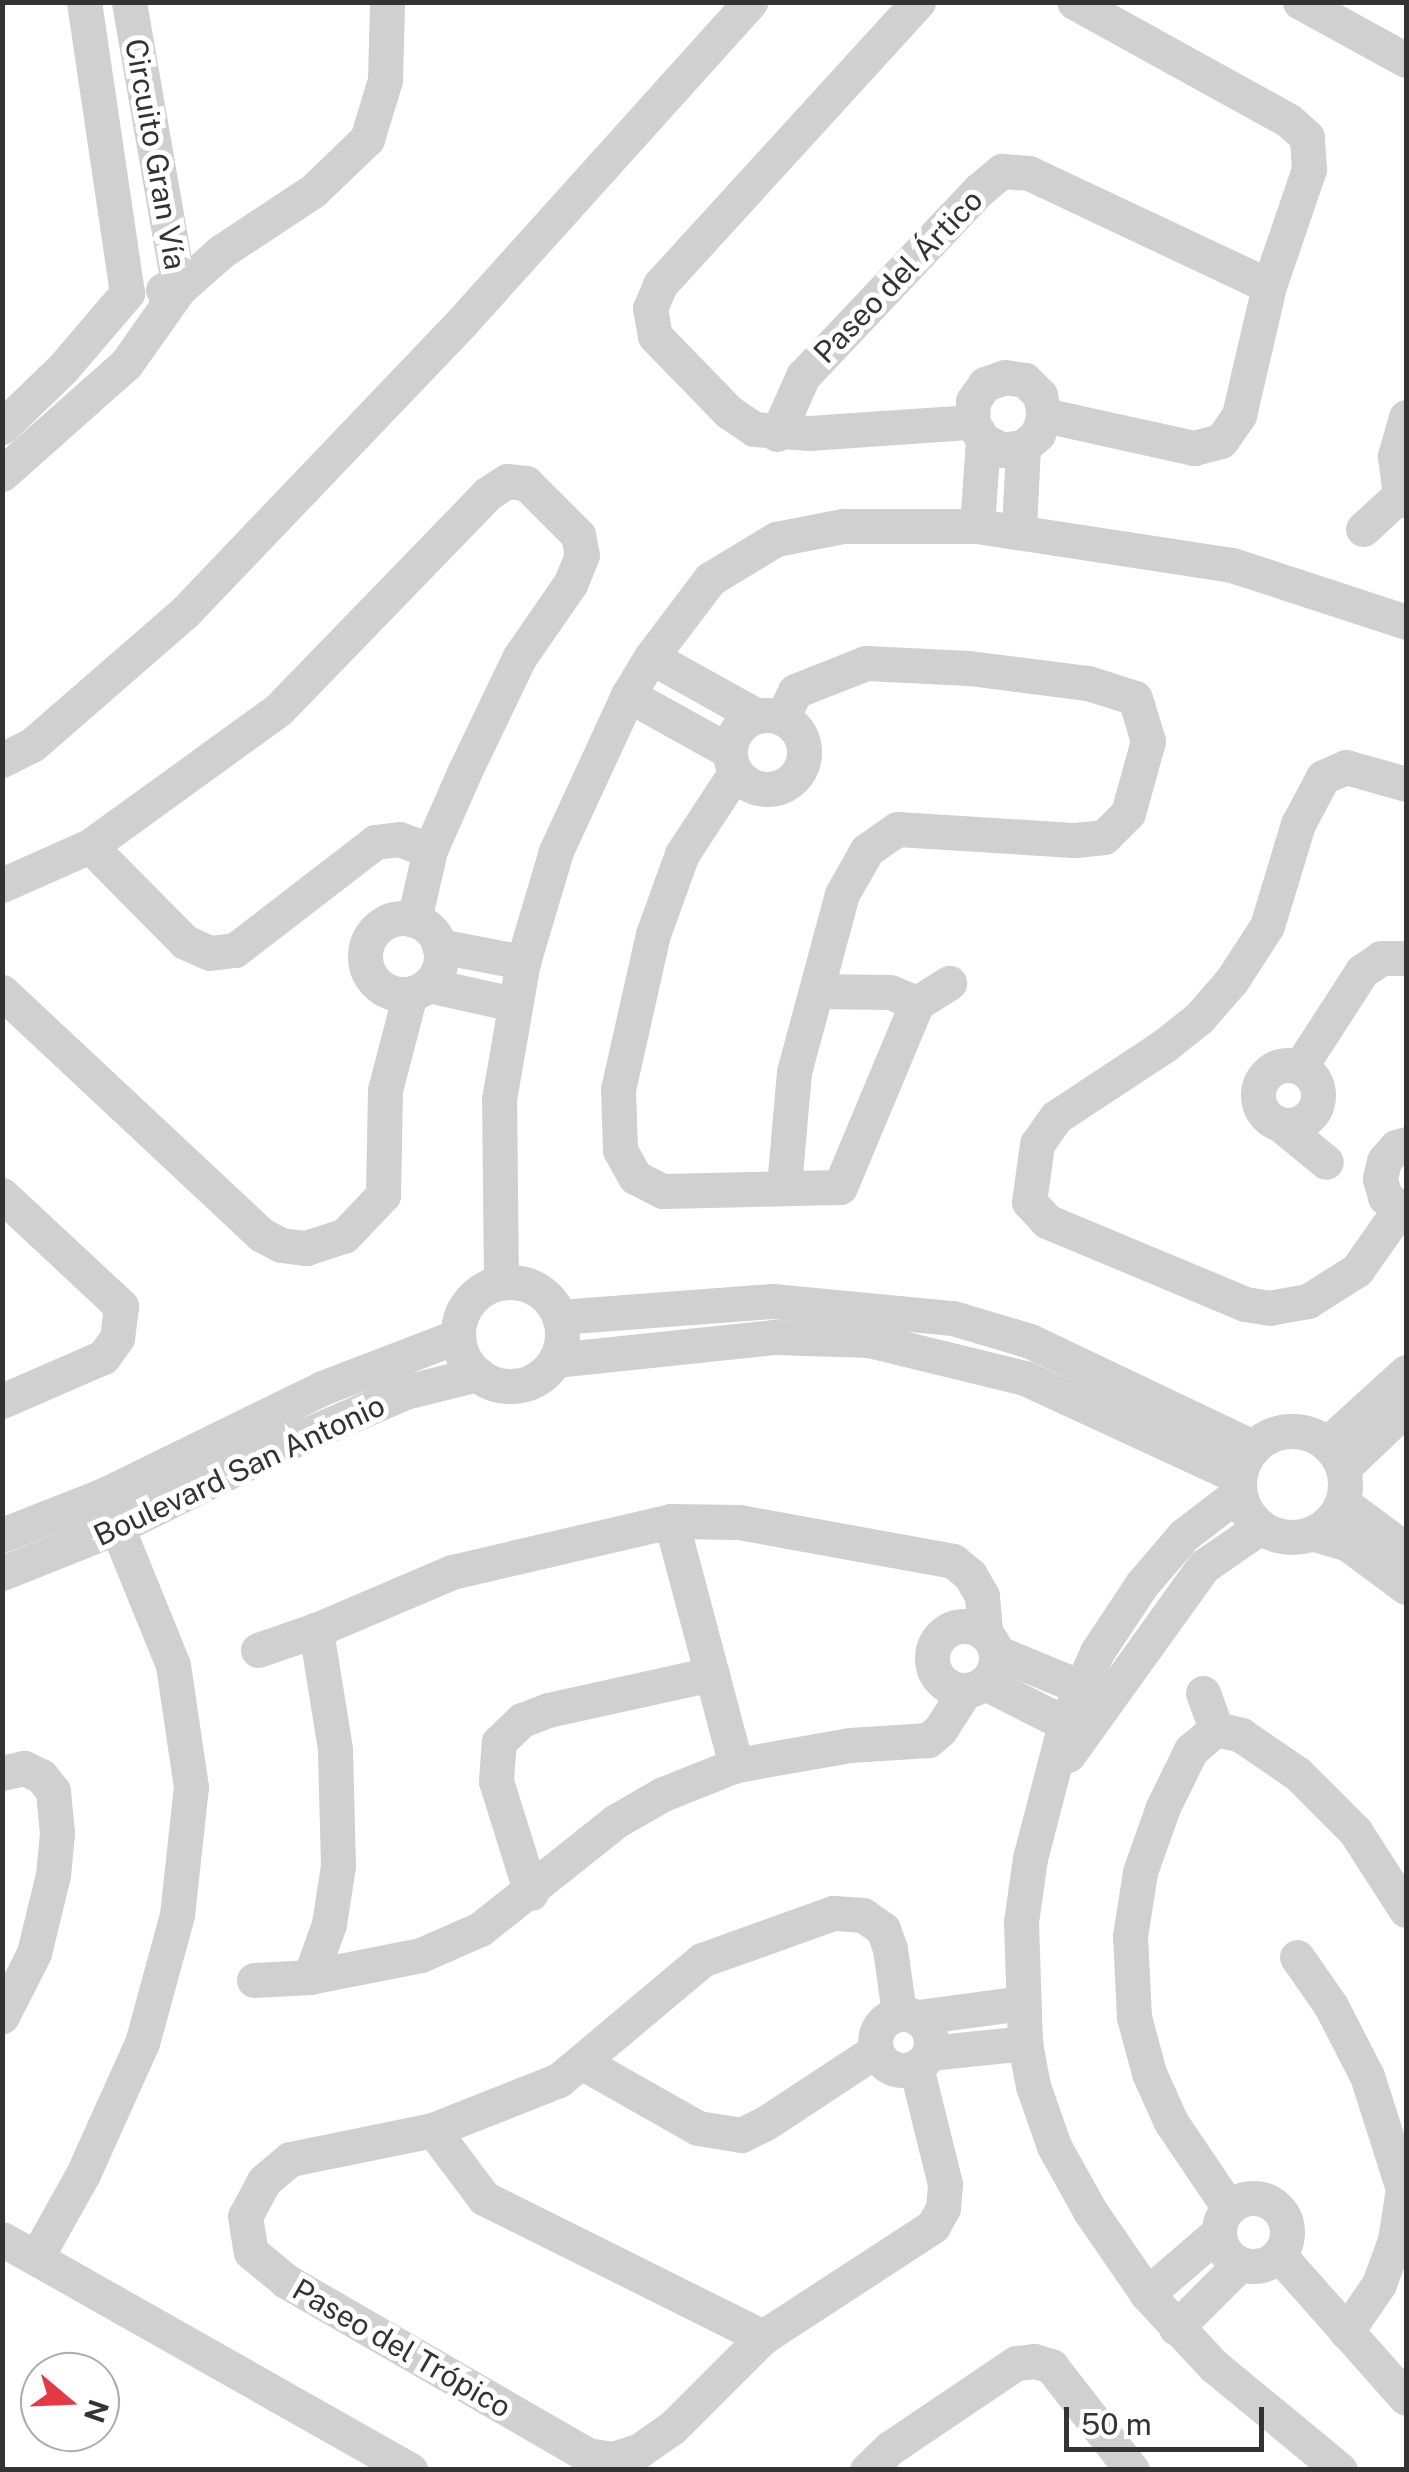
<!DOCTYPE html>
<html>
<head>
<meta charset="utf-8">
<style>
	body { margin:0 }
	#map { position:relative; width:1409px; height:2472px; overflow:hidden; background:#fff; font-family:"Public Sans",sans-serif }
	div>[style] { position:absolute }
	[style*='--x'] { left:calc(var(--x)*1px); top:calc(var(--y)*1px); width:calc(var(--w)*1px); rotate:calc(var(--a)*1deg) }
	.minor>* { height:35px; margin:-17.5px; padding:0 17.5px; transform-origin:17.5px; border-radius:17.5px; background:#d0d0d0 }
	.minor>.ring { margin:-17.5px; padding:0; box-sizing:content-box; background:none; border:35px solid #d0d0d0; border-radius:50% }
	span { translate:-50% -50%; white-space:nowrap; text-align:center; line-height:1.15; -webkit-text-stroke:10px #fff; paint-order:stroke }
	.street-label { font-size:30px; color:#333 }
	.frame { position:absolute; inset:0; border:5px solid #333; pointer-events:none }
	.north { position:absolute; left:20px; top:2352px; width:100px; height:100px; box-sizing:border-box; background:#fff; border:2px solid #adadad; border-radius:50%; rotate:109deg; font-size:28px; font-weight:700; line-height:40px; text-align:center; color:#333 }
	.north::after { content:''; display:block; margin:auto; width:35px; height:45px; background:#e63946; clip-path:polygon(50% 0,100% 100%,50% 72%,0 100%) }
	.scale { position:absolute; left:1064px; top:2407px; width:200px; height:45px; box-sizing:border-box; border:5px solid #333; border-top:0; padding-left:12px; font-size:30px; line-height:35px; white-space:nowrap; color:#333; -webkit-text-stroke:8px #fff; paint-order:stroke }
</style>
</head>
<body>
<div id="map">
	<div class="minor">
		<div style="--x:918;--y:2;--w:383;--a:132.4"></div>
		<div style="--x:660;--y:285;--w:25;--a:113"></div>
		<div style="--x:650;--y:308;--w:28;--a:80"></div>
		<div style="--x:655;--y:336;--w:106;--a:45.8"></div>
		<div style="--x:729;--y:412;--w:30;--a:34"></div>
		<div style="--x:754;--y:429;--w:55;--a:4.2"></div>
		<div style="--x:809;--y:433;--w:163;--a:-3.9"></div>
		<div style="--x:1300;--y:2;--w:121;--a:28.7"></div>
		<div style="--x:163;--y:290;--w:16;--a:-4"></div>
		<div style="--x:179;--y:289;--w:57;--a:-41.5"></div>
		<div style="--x:222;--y:251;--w:110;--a:-33.5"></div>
		<div style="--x:314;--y:190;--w:74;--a:-43.9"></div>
		<div style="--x:367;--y:139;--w:62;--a:-73"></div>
		<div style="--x:385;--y:80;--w:78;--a:-88.5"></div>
		<div style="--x:1044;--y:415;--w:154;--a:12.4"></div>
		<div style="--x:1194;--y:448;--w:28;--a:-15"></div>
		<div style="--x:1221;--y:441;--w:32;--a:-55"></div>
		<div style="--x:1239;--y:415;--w:132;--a:-76.9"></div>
		<div style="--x:1269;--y:286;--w:124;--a:-71.1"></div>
		<div style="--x:1309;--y:169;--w:32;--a:-94"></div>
		<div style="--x:1307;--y:137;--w:25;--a:-138"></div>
		<div style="--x:1288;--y:120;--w:244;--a:-151.1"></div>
		<div style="--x:1406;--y:417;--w:41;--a:105.8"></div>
		<div style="--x:1395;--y:456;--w:39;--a:83"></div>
		<div style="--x:1400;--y:495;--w:8;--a:45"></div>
		<div style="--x:2;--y:427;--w:85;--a:-44"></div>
		<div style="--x:63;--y:368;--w:99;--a:-49.5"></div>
		<div style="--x:127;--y:293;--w:294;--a:-98.4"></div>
		<div style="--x:777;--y:434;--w:64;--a:-65.9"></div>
		<div style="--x:803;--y:376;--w:256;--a:-46.6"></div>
		<div style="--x:979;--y:190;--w:30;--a:-40"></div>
		<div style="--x:1002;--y:171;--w:27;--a:4"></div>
		<div style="--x:1029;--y:173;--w:265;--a:25.2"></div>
		<div style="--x:2;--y:474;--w:166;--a:-41.6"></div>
		<div style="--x:126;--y:364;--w:92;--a:-54.8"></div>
		<div style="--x:179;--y:289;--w:291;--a:-99.9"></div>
		<div style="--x:977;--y:526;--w:86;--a:-86"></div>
		<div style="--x:983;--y:440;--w:21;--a:-121"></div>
		<div style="--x:972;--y:422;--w:21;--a:-87"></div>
		<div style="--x:973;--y:401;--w:21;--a:-55"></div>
		<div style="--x:985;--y:384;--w:21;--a:-19"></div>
		<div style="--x:1005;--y:377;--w:20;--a:9"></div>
		<div style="--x:1025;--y:380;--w:21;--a:45"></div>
		<div style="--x:1040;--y:395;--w:20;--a:79"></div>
		<div style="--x:1044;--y:415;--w:20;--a:108"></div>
		<div style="--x:1038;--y:434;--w:20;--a:139"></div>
		<div style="--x:1023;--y:447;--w:21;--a:172"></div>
		<div style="--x:1002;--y:450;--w:21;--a:-152"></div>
		<div style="--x:1019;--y:529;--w:82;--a:-87.2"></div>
		<div style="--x:1363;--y:529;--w:50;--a:-42.6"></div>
		<div style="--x:651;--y:657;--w:121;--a:29.1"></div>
		<div style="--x:628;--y:695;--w:115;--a:29"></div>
		<div class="ring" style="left:730px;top:715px;width:39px;height:39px"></div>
		<div style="--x:782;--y:718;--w:30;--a:-64"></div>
		<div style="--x:795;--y:691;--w:76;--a:-21.5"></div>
		<div style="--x:866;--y:663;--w:103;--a:2.8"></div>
		<div style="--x:969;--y:668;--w:120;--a:7.2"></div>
		<div style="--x:1088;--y:683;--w:49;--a:17.7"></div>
		<div style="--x:1135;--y:698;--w:45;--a:73.2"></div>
		<div style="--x:1148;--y:741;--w:75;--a:105.5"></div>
		<div style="--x:1128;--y:813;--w:34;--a:135"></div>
		<div style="--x:1104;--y:837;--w:31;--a:174"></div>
		<div style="--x:1073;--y:840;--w:176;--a:-176.4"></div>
		<div style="--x:897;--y:829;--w:37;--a:145"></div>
		<div style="--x:867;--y:850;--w:51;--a:119.6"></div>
		<div style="--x:842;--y:894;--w:184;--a:105.1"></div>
		<div style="--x:794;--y:1072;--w:114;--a:95"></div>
		<div style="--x:2;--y:760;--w:34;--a:-27"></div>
		<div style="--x:32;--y:745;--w:201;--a:-41"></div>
		<div style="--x:184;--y:613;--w:402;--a:-46.3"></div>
		<div style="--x:462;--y:322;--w:431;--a:-48"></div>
		<div style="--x:735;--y:773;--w:97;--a:123.2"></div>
		<div style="--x:682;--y:854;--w:85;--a:109.9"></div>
		<div style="--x:653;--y:934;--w:159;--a:102.7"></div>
		<div style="--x:618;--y:1089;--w:61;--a:88.1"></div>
		<div style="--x:620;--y:1150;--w:31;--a:61"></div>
		<div style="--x:635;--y:1177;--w:31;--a:27"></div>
		<div style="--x:663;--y:1191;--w:177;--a:-1.3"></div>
		<div style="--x:840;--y:1187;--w:199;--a:-67.3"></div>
		<div style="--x:917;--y:1003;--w:29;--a:-158"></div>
		<div style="--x:890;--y:992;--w:74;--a:-179.2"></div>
		<div style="--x:90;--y:846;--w:135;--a:45.3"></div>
		<div style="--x:185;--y:942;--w:27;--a:24"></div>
		<div style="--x:210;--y:953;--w:25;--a:-7"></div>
		<div style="--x:235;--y:950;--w:177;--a:-37.6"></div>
		<div style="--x:375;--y:842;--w:24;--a:-7"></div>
		<div style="--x:399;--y:839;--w:33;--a:20"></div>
		<div style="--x:2;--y:885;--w:96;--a:-23.9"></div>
		<div style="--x:90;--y:846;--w:233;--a:-35.9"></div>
		<div style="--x:279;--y:709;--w:299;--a:-45.9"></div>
		<div style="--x:487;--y:494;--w:24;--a:-33"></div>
		<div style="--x:507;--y:481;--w:19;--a:6"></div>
		<div style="--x:526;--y:483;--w:74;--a:45"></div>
		<div style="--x:578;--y:535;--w:20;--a:79"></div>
		<div style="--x:582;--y:555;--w:31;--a:112"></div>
		<div style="--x:570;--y:584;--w:90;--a:124.6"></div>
		<div style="--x:519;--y:658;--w:127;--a:115.6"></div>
		<div style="--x:464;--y:773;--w:84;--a:113.8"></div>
		<div style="--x:430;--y:850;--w:72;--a:102.9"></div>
		<div class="ring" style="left:365px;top:918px;width:41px;height:41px"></div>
		<div style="--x:439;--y:946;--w:86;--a:10.8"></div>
		<div style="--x:428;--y:985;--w:88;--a:12.5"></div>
		<div style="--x:2;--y:992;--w:356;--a:43.1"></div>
		<div style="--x:262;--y:1235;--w:21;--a:28"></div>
		<div style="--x:281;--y:1245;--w:25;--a:7"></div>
		<div style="--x:306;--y:1248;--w:40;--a:-18"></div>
		<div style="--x:344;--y:1236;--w:57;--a:-46.4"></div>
		<div style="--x:383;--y:1195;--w:105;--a:-88.9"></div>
		<div style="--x:385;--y:1090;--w:99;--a:-75.4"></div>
		<div style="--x:917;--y:1003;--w:38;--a:-32"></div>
		<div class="ring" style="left:1258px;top:1065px;width:25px;height:25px"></div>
		<div style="--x:1300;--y:1067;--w:114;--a:-57.1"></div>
		<div style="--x:1362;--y:971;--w:23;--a:-34"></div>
		<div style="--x:1381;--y:958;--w:25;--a:0"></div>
		<div style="--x:1281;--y:1125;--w:58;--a:39.4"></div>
		<div style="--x:1406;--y:1144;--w:10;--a:163"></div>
		<div style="--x:1396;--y:1147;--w:18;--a:131"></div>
		<div style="--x:1384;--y:1161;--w:18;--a:103"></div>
		<div style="--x:1380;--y:1179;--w:19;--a:74"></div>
		<div style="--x:1385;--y:1197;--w:26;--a:36"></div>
		<div style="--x:2;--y:1195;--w:163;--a:43"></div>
		<div style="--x:121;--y:1306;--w:32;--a:97"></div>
		<div style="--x:117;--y:1338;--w:24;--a:126"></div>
		<div style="--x:103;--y:1357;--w:110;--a:156.5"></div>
		<div style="--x:1399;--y:1210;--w:73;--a:125"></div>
		<div style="--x:1357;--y:1270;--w:58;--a:147.7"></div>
		<div style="--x:1308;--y:1301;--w:39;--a:170"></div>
		<div style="--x:1270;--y:1308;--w:25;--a:-171"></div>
		<div style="--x:1245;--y:1304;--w:215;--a:-157.3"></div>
		<div style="--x:1047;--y:1221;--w:26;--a:-133"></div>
		<div style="--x:1029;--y:1202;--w:59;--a:-82.1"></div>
		<div style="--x:1037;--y:1144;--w:33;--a:-55"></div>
		<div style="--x:1056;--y:1117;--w:131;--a:-33.4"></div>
		<div style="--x:1165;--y:1045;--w:43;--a:-38.5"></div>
		<div style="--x:1199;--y:1018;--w:50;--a:-49"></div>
		<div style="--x:1232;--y:980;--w:64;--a:-57.1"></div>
		<div style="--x:1267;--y:926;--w:107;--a:-73.1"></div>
		<div style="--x:1298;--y:824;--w:53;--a:-62"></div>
		<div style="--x:1323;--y:777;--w:25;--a:-23"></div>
		<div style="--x:1346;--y:767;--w:62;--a:15.8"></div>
		<div style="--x:501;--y:1282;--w:183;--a:-90.6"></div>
		<div style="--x:499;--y:1099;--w:139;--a:-80.1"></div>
		<div style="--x:523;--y:962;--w:116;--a:-73.4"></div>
		<div style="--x:556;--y:851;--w:172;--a:-65.2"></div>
		<div style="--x:628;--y:695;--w:44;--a:-58.8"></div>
		<div style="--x:651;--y:657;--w:98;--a:-52.9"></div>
		<div style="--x:710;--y:579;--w:77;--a:-31.2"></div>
		<div style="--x:776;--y:539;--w:68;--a:-11"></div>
		<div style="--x:843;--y:526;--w:134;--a:0"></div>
		<div style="--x:977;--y:526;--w:258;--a:8.7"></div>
		<div style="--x:1232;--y:565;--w:183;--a:18.1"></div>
		<div class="ring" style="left:458px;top:1282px;width:69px;height:69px"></div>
		<div style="--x:559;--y:1317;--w:214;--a:-4.3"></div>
		<div style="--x:772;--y:1301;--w:182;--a:5.4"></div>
		<div style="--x:953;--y:1318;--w:80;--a:16.6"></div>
		<div style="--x:1030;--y:1341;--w:246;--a:25.5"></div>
		<div style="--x:555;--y:1360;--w:220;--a:-6"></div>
		<div style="--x:774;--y:1337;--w:95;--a:1.8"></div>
		<div style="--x:869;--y:1340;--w:161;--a:13.7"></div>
		<div style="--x:1025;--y:1378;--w:236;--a:24.8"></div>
		<div class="ring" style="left:1239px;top:1431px;width:71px;height:71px"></div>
		<div style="--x:1327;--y:1444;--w:107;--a:-42.3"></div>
		<div style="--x:1343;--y:1468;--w:87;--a:-43.6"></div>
		<div style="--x:1239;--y:1493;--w:69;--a:142.6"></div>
		<div style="--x:1184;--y:1535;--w:65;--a:130.6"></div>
		<div style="--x:1142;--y:1584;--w:82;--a:123.5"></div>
		<div style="--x:1097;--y:1652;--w:79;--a:114"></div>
		<div style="--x:1065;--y:1724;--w:138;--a:104.6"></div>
		<div style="--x:1030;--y:1858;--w:65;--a:98"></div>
		<div style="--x:1021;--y:1922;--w:121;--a:88.1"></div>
		<div style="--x:1025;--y:2043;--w:44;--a:79.5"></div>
		<div style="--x:1033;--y:2086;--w:64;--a:70.7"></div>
		<div style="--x:1054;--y:2146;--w:74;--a:61"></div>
		<div style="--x:1090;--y:2211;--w:101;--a:55.5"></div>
		<div style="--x:1147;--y:2294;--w:98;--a:47.1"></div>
		<div style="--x:1214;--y:2366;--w:163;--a:39.5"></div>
		<div style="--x:1343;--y:1503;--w:79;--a:36.7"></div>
		<div style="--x:671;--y:1521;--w:253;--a:75.1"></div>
		<div style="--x:1314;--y:1534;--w:35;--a:16"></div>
		<div style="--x:1348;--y:1544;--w:72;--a:36.6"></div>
		<div style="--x:2;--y:1535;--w:110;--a:-21.4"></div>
		<div style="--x:104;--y:1495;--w:243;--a:-26.1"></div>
		<div style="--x:322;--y:1388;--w:146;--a:-20.9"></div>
		<div style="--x:2;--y:1573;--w:124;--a:-21.8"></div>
		<div style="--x:117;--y:1527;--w:195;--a:-26.2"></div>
		<div style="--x:292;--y:1441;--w:123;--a:-23.4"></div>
		<div style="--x:405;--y:1392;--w:75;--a:-13.9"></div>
		<div class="ring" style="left:932px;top:1626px;width:29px;height:29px"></div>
		<div style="--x:258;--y:1650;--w:61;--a:-19"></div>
		<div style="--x:996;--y:1652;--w:115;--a:22.5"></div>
		<div style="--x:985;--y:1683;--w:109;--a:26.8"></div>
		<div style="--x:965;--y:1691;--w:46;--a:122.7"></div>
		<div style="--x:940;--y:1730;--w:16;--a:140"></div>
		<div style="--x:928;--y:1740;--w:78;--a:176.3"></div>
		<div style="--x:850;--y:1745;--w:116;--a:170"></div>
		<div style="--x:736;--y:1765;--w:79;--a:158.3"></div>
		<div style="--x:663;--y:1794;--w:54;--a:150.1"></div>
		<div style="--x:616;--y:1821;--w:174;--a:141.5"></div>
		<div style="--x:480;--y:1929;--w:64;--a:156.2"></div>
		<div style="--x:421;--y:1955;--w:113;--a:168.8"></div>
		<div style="--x:310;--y:1977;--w:56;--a:-70.3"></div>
		<div style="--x:329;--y:1924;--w:59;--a:-81.2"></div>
		<div style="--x:338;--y:1866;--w:117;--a:-91.5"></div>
		<div style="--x:335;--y:1749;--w:121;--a:-99.1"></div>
		<div style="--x:316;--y:1630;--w:148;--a:-23.1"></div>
		<div style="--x:452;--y:1572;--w:225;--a:-13.1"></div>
		<div style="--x:671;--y:1521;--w:68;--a:0.8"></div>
		<div style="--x:739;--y:1522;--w:218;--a:10.3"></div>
		<div style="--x:953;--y:1561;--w:22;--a:39"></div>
		<div style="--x:970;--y:1575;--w:24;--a:60"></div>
		<div style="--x:982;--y:1596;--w:37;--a:85"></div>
		<div style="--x:1203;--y:1693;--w:38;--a:70"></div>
		<div style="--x:1068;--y:1755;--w:233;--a:-54.3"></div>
		<div style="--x:1204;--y:1566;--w:67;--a:-34.6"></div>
		<div style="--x:2;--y:1773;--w:23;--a:-13"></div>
		<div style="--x:24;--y:1768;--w:19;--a:25"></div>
		<div style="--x:41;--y:1776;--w:19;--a:51"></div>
		<div style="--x:53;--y:1791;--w:42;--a:84.6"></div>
		<div style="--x:57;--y:1833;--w:42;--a:95.4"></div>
		<div style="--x:53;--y:1875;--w:80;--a:103.7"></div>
		<div style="--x:34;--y:1953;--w:71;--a:116.9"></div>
		<div style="--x:531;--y:1893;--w:117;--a:-107.4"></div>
		<div style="--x:496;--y:1781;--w:39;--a:-86"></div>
		<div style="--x:499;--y:1742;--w:32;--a:-44"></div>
		<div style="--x:522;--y:1720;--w:28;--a:-21"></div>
		<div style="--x:548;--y:1710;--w:168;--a:-12.4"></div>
		<div style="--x:1297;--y:1957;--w:60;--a:55.2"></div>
		<div style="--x:1331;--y:2006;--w:79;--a:62.8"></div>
		<div style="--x:1367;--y:2076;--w:119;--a:72.3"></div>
		<div style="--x:1403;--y:2189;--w:52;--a:98.9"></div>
		<div style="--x:1395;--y:2240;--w:47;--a:110"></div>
		<div style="--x:1379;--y:2284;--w:58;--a:124.5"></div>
		<div style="--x:254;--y:1980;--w:56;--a:-3.1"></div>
		<div style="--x:899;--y:2013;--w:65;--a:-98"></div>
		<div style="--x:890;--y:1949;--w:21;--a:-109"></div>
		<div style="--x:883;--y:1929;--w:24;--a:-145"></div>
		<div style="--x:863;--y:1915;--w:30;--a:-176"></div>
		<div style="--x:833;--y:1913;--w:139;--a:160.3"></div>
		<div style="--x:702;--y:1960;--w:187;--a:140"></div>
		<div style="--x:559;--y:2080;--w:136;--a:158.4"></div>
		<div style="--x:433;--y:2130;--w:146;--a:168.5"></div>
		<div style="--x:290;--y:2159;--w:34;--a:140"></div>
		<div style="--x:264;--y:2181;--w:40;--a:118"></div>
		<div style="--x:245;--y:2216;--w:36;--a:81"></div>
		<div style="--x:251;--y:2252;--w:45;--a:39.6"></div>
		<div style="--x:286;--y:2281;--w:348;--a:30"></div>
		<div style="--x:587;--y:2455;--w:26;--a:9"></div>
		<div style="--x:613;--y:2459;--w:28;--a:-18"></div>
		<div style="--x:640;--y:2450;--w:39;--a:-35"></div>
		<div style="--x:672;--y:2428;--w:129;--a:-45"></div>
		<div style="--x:763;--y:2337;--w:203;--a:-33.1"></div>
		<div style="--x:933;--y:2226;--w:21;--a:-61"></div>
		<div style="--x:943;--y:2208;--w:24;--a:-85"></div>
		<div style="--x:945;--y:2184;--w:121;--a:-103.9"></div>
		<div class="ring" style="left:875px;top:2014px;width:21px;height:21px"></div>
		<div style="--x:918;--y:2017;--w:104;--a:-7.7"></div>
		<div style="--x:929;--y:2053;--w:97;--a:-5.9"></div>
		<div style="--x:583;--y:2063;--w:132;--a:29.5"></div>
		<div style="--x:698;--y:2128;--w:44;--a:9.2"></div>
		<div style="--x:741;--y:2135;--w:25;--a:-26"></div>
		<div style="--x:764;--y:2124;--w:133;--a:-33.3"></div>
		<div style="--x:433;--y:2130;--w:85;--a:53.1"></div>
		<div style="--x:484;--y:2198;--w:312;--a:26.5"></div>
		<div class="ring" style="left:1219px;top:2198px;width:33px;height:33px"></div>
		<div style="--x:1229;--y:2208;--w:104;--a:-124"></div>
		<div style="--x:1171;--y:2122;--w:54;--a:-114.2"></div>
		<div style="--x:1149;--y:2073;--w:58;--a:-105"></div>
		<div style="--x:1134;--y:2017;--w:81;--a:-92.8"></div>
		<div style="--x:1130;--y:1936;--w:65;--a:-81.1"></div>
		<div style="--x:1140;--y:1872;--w:69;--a:-70.5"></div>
		<div style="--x:1163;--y:1807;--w:64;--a:-63.8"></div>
		<div style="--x:1191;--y:1750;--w:33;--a:-40"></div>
		<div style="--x:1216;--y:1729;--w:26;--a:13"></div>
		<div style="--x:1241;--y:1735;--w:69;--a:34.4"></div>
		<div style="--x:1298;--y:1774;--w:81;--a:45"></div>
		<div style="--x:1355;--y:1831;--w:94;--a:57.2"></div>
		<div style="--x:2;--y:2239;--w:469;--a:29.5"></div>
		<div style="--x:1279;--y:2255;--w:191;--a:48.4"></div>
		<div style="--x:36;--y:2258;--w:96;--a:-60.8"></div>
		<div style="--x:83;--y:2174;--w:144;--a:-65.8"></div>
		<div style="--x:142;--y:2043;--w:133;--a:-74.7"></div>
		<div style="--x:177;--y:1915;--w:129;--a:-83.8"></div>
		<div style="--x:191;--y:1787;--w:123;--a:-98.4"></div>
		<div style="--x:173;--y:1665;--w:149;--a:-112.1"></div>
		<div style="--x:1147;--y:2294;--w:95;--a:-40.7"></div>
		<div style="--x:1176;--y:2328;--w:91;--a:-45"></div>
		<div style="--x:867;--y:2470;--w:32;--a:-44"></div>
		<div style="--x:890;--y:2448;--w:152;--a:-34"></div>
		<div style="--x:1016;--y:2363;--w:18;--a:-6"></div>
		<div style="--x:1034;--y:2361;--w:18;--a:16"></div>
		<div style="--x:1051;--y:2366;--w:132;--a:52.1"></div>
	</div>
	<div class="street-label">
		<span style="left:156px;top:154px;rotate:80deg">Circuito Gran Vía</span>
		<span style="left:898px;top:276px;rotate:-46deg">Paseo del Ártico</span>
		<span style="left:239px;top:1470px;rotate:-25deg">Boulevard San Antonio</span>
		<span style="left:402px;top:2348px;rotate:30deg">Paseo del Trópico</span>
	</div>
	<div class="frame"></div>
	<div class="north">N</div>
	<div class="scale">50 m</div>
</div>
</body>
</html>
